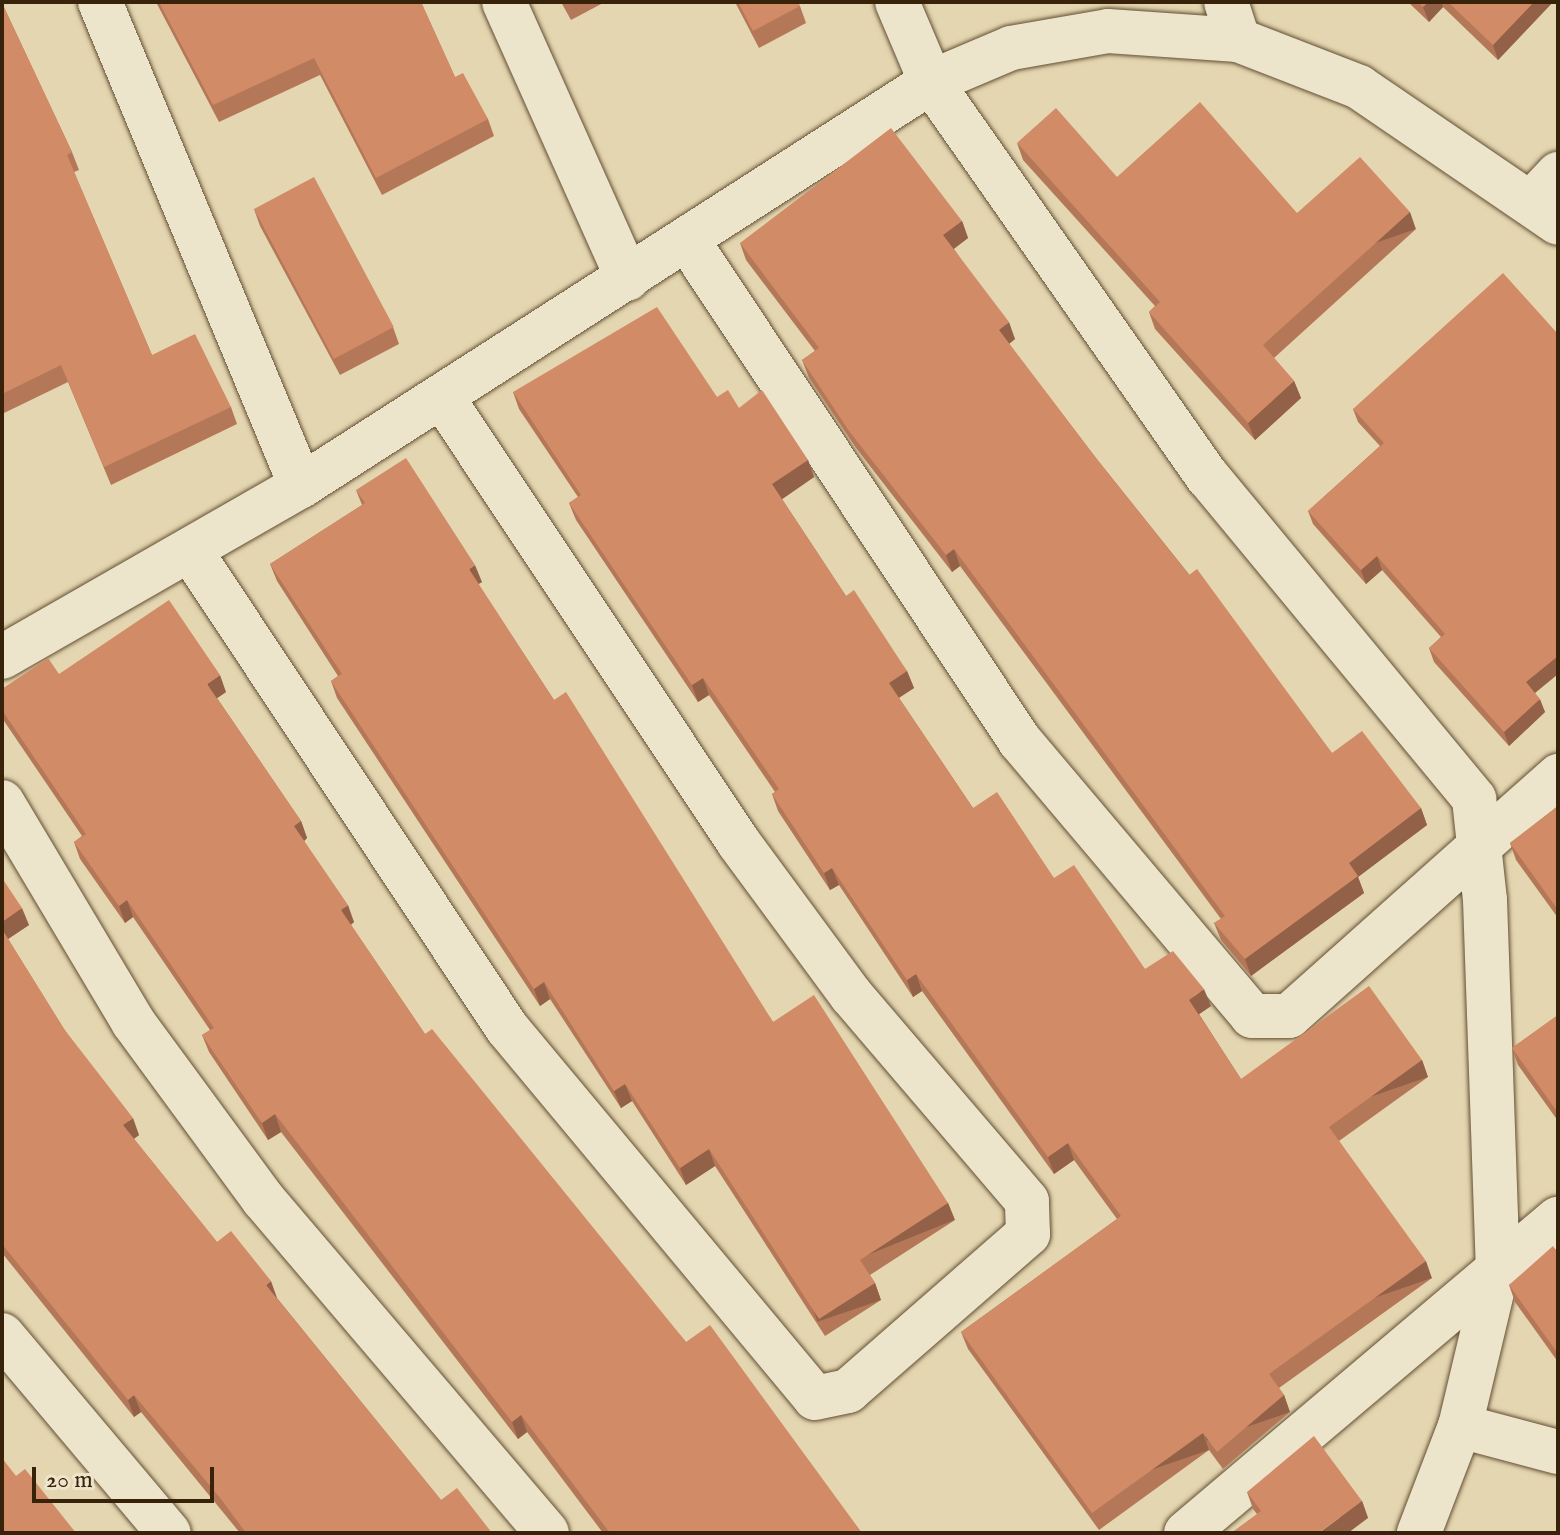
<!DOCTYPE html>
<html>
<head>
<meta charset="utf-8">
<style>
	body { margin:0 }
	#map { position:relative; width:1560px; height:1535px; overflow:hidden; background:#e4d6b0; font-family:"IM FELL English",serif }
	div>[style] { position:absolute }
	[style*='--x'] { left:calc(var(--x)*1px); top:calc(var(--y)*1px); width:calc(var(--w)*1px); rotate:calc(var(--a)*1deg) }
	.roads { filter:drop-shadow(0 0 2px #634f33) drop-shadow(0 0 2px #634f33) }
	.minor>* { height:44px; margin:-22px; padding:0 22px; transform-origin:22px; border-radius:22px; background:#ede4cc }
	.wall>* { inset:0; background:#b47858 }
	.shaded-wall>* { inset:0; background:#926147; transform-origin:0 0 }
	.building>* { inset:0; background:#d18b66; transform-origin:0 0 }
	span { translate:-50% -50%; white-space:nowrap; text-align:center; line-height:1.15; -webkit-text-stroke:8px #ede4cc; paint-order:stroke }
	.frame { position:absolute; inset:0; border:4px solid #382209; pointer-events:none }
	.scale { position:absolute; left:32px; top:1467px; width:182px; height:36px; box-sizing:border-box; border:4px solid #382209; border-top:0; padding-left:10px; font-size:24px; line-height:28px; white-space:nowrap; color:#382209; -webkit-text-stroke:6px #ede4cc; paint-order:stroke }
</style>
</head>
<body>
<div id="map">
	<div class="roads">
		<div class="minor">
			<div style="--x:100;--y:2;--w:524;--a:67.45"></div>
			<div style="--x:504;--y:2;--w:303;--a:65.9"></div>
			<div style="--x:897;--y:2;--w:87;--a:67"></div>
			<div style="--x:931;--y:82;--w:482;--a:55"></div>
			<div style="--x:1208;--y:477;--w:418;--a:50.4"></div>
			<div style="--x:1474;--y:799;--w:102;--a:83.8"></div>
			<div style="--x:1485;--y:900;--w:367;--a:88"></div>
			<div style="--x:1498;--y:1267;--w:163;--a:103.4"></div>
			<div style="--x:1460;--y:1426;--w:115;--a:111"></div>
			<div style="--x:1226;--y:2;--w:40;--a:72"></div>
			<div style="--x:1531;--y:203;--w:40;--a:-47"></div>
			<div style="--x:688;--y:241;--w:600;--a:56.42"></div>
			<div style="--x:1020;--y:741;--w:360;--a:49.8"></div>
			<div style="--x:1252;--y:1016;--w:37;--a:0"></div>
			<div style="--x:1289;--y:1016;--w:361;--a:-41.7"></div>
			<div style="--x:192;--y:553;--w:570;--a:56.45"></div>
			<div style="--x:507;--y:1028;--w:481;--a:50.2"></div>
			<div style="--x:815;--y:1398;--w:34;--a:-12"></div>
			<div style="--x:848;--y:1391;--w:239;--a:-41.1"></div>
			<div style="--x:1028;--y:1234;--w:33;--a:-92"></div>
			<div style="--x:1027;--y:1201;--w:271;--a:-130.5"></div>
			<div style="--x:851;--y:995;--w:189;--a:-126.4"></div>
			<div style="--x:739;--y:843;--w:536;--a:-123.66"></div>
			<div style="--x:2;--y:657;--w:344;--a:-29.8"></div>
			<div style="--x:301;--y:486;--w:748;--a:-32.67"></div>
			<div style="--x:931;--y:82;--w:87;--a:-23"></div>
			<div style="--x:1011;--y:48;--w:98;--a:-9.9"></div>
			<div style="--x:1108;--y:31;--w:130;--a:4"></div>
			<div style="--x:1238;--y:40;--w:130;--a:21.2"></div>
			<div style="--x:1359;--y:87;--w:241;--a:34.3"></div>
			<div style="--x:2;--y:802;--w:256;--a:59.2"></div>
			<div style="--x:133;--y:1022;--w:220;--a:53.7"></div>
			<div style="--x:263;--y:1199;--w:438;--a:49.6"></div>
			<div style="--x:2;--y:1335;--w:259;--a:49.9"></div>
			<div style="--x:1460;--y:1426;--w:101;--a:14.9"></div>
			<div style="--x:1186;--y:1533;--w:487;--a:-40.2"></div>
		</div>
	</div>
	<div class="wall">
		<div style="clip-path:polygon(156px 2px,421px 2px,455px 77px,488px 119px,494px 136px,382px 195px,320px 75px,219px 122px)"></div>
		<div style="clip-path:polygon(561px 2px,605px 2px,571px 20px)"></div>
		<div style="clip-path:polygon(735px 2px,797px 2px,800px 6px,806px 23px,759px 48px)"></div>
		<div style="clip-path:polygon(1408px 2px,1553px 2px,1498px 60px,1443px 7px,1429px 22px)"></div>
		<div style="clip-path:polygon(2px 3px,72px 152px,79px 170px,74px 172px,152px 355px,231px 407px,237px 424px,111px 485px,68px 382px,2px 414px)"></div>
		<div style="clip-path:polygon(1017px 143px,1117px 177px,1297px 213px,1416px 229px,1274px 358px,1294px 381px,1301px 398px,1255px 440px,1155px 329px,1149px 312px,1155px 306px,1023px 160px)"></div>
		<div style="clip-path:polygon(254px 209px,393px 327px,399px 344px,340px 375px,260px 226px)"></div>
		<div style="clip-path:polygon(962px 221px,968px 238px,954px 249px,1015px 339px,1009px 344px,1096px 458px,1332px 753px,1421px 808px,1427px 825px,1358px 877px,1364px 893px,1251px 976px,1221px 940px,1214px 923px,1221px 919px,960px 566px,952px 572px,856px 448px,809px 378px,802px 360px,815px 351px,746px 260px,740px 243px)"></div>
		<div style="clip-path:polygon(1558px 334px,1558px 674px,1535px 693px,1545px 712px,1509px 746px,1434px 662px,1429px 648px,1441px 637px,1382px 570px,1366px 584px,1313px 524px,1308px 511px,1380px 446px,1358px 422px,1353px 409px)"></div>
		<div style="clip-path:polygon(513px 392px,717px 397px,739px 408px,808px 460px,814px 477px,782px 499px,846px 596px,907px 671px,914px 688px,899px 698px,973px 808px,1054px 878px,1145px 969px,1211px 1006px,1199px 1014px,1241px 1079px,1422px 1060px,1428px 1077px,1339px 1141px,1432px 1278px,1279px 1388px,1284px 1395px,1290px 1412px,1223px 1469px,1209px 1450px,1099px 1530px,968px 1349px,961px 1332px,1117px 1219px,1074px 1160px,1054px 1174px,922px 991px,913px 997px,839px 885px,830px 890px,778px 811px,772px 794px,775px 792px,709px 695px,698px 702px,576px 520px,569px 503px,578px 497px,519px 409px)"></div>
		<div style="clip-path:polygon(356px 490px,482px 582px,478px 584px,554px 700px,773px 1022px,948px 1203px,955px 1220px,870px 1275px,875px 1283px,881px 1300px,825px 1336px,715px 1166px,686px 1185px,632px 1101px,621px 1108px,550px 999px,540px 1006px,337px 698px,331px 681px,338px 676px,277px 581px,270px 564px,362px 505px)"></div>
		<div style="clip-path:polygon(59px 674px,226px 692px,217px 698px,301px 821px,307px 838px,304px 841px,354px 922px,351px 925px,425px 1034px,686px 1342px,862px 1533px,603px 1533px,527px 1432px,518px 1439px,281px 1132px,268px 1140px,209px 1052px,202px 1035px,210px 1030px,133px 917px,125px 923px,80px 859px,74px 842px,82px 836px,2px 718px,2px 689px)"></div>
		<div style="clip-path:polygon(1558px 806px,1558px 918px,1516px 860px,1510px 843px)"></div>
		<div style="clip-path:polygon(2px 878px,29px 925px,8px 939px,64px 1029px,139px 1135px,134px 1139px,217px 1242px,277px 1298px,441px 1500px,492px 1533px,240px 1533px,141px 1412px,134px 1417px,2px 1253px)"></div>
		<div style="clip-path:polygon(1558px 1015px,1558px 1121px,1518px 1065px,1512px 1048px)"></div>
		<div style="clip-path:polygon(1558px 1253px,1558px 1362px,1515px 1302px,1509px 1285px)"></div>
		<div style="clip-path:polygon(1247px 1492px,1362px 1501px,1368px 1518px,1257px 1514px,1253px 1509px)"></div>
	</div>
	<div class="shaded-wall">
		<div style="clip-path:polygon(1428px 2px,1441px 2px,1443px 7px,1429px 22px,1423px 7px)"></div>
		<div style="clip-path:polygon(1534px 2px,1553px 2px,1498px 60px,1493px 45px)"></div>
		<div style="left:1410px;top:212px;width:18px;height:198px;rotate:71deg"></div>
		<div style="clip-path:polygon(962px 221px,968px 238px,949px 252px,943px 235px)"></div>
		<div style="clip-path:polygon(1009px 322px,1015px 339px,1005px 347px,999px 330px)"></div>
		<div style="clip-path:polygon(1294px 381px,1301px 398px,1255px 440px,1248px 423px)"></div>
		<div style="clip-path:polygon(808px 460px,814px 477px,778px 502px,772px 484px)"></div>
		<div style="clip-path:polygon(954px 549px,960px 566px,952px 572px,946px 555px)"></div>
		<div style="clip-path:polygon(1377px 556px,1382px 570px,1366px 584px,1361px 570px)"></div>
		<div style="clip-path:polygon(475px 565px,482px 582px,475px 586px,469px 569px)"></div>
		<div style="clip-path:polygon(1558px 656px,1558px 674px,1531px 696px,1526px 682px)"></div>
		<div style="clip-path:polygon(907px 671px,914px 688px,895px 700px,889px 683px)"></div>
		<div style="clip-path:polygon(220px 675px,226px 692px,213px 701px,207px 684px)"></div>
		<div style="clip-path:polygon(703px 678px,709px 695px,698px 702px,692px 685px)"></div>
		<div style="clip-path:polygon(1540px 699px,1545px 712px,1509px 746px,1504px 732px)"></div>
		<div style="clip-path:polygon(1421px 808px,1427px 825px,1358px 877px,1364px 893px,1251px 976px,1245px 959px,1349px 863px)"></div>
		<div style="clip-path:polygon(301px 821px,307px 838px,301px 844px,294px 826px)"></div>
		<div style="clip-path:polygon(832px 868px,839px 885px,830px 890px,824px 873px)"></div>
		<div style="clip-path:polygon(127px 900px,133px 917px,125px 923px,119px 906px)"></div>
		<div style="clip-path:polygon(348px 905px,354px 922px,347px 927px,341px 910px)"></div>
		<div style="clip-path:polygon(22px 908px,29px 925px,5px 941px,2px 932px,2px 922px)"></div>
		<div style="clip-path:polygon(916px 974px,922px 991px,913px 997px,907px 980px)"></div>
		<div style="clip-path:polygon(544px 982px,550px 999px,540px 1006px,534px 989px)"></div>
		<div style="clip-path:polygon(1204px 989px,1211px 1006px,1195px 1017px,1189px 1000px)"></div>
		<div style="left:1422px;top:1060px;width:18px;height:115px;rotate:71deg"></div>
		<div style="clip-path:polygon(625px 1084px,632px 1101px,621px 1108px,614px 1091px)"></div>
		<div style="clip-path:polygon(275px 1114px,281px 1132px,268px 1140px,262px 1123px)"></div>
		<div style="clip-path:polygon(133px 1118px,139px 1135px,129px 1142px,123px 1125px)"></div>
		<div style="clip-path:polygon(1068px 1143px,1074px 1160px,1054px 1174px,1048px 1157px)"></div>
		<div style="clip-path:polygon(709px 1149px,715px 1166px,686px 1185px,680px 1168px)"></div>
		<div style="left:948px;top:1203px;width:18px;height:105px;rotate:68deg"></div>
		<div style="left:1426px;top:1261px;width:18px;height:193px;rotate:71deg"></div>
		<div style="clip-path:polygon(271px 1281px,277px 1298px,272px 1302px,266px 1285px)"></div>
		<div style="left:875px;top:1283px;width:18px;height:67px;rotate:71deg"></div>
		<div style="clip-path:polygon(134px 1395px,141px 1412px,134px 1417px,128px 1400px)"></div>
		<div style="left:1284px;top:1395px;width:18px;height:88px;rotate:71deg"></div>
		<div style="clip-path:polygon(521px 1415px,527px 1432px,518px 1439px,512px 1422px)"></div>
		<div style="left:1203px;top:1433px;width:18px;height:137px;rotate:71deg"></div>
		<div style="clip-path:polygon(1362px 1501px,1368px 1518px,1348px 1533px,1319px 1533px)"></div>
	</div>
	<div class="building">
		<div style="clip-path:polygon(159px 2px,421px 2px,455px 77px,463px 73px,488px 119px,376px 178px,314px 58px,213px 105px)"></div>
		<div style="clip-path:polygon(738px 2px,797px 2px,800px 6px,753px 31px)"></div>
		<div style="clip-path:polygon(1418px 2px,1428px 2px,1423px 7px)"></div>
		<div style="clip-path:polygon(1448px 2px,1534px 2px,1493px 45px)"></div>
		<div style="clip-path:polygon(2px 3px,72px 152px,67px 155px,152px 355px,195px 334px,231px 407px,104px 467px,61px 365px,2px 394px)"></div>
		<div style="clip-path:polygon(1200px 102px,1297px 213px,1360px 157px,1410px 212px,1263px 345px,1294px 381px,1248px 423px,1149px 312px,1160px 302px,1017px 143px,1056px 108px,1117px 177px)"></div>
		<div style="clip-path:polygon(891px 128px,962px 221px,943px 235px,1009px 322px,999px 330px,1096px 458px,1189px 575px,1197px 569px,1332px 753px,1362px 731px,1421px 808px,1349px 863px,1358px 876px,1245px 959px,1214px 923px,1225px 916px,954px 549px,946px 555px,849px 431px,802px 360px,819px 348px,740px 243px)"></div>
		<div style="left:314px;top:177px;width:170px;height:68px;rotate:62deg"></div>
		<div style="clip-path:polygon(1503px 273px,1558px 334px,1558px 656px,1526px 682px,1540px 699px,1504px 732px,1429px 648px,1445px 634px,1377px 556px,1361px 570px,1308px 511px,1384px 443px,1353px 409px)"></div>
		<div style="clip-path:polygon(657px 307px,717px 397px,728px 390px,739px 408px,762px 390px,808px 460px,772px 484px,846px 596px,854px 590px,907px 671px,889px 683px,973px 808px,997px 792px,1054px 878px,1074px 865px,1145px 969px,1173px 951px,1204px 989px,1189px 1000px,1241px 1079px,1369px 986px,1422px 1060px,1329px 1127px,1426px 1261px,1269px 1374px,1284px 1395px,1217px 1452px,1203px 1433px,1092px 1513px,961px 1332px,1121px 1216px,1068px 1143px,1048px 1157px,916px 974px,907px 980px,832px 868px,824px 873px,772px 794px,779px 789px,703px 678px,692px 685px,569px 503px,581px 495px,513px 392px)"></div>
		<div style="clip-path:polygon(406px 458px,475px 565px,469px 569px,554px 700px,566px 692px,773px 1022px,814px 995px,948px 1203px,860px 1260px,875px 1283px,819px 1319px,709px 1149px,680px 1168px,625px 1084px,614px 1091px,544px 982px,534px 989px,331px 681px,342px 674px,270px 564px,365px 503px,356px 490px)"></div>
		<div style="clip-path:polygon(169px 600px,220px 675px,207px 684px,301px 821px,294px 826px,348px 905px,341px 910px,425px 1034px,432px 1029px,686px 1342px,710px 1325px,862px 1533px,610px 1533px,521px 1415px,512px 1422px,275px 1114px,262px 1123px,202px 1035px,214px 1028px,127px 900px,119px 906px,74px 842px,86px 834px,2px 710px,2px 689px,48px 658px,59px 674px)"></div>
		<div style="clip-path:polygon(1558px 806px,1558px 910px,1510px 843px)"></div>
		<div style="clip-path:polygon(2px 878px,22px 908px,2px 922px)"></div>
		<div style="clip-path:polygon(2px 929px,64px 1029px,133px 1118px,123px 1125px,217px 1242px,231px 1231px,271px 1281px,266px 1285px,441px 1500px,457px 1488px,492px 1533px,246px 1533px,221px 1499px,134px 1395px,128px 1400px,2px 1244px)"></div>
		<div style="clip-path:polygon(1558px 1015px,1558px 1113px,1512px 1048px)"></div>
		<div style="clip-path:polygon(1553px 1246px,1558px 1253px,1558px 1349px,1556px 1351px,1509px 1285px)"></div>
		<div style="clip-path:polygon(1314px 1436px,1362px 1501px,1319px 1533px,1231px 1533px,1261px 1511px,1247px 1492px)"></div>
		<div style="clip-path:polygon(2px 1458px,16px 1476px,25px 1469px,76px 1533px,2px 1533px)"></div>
	</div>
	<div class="frame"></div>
	<div class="scale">20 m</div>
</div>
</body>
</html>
